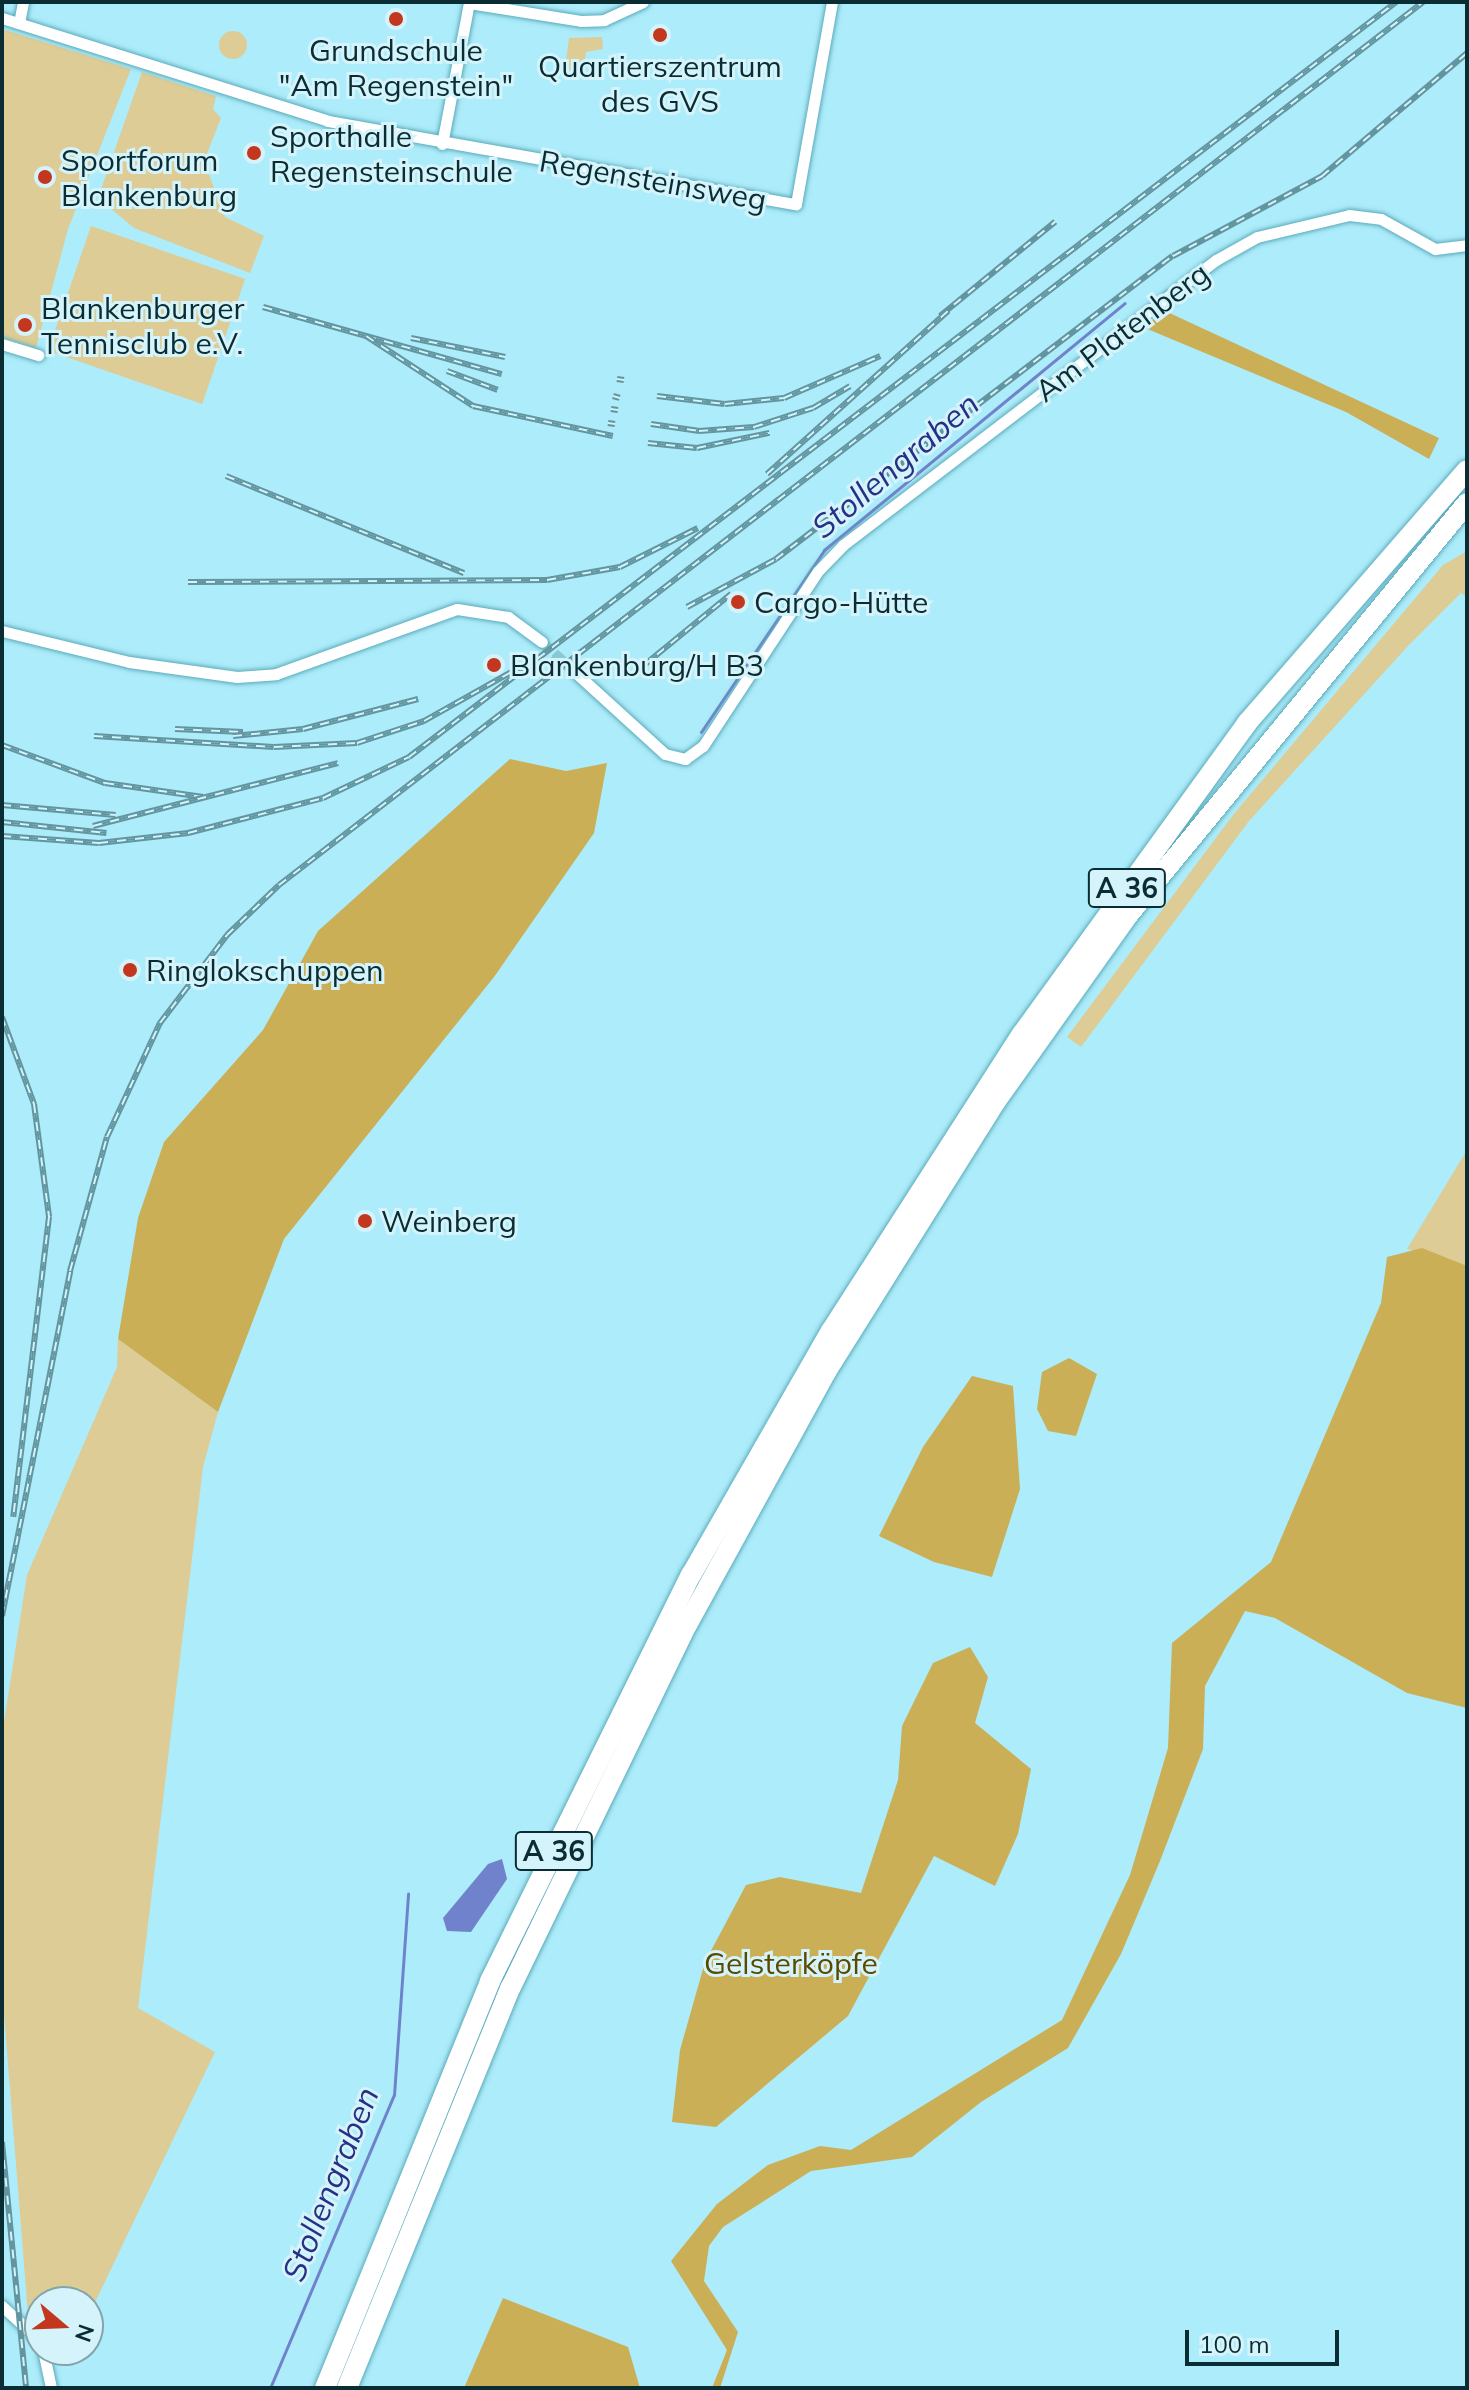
<!DOCTYPE html>
<html>
<head>
<meta charset="utf-8">
<style>
	body { margin:0 }
	#map { position:relative; width:1469px; height:2390px; overflow:hidden; background:#adecfa; font-family:Mulish,sans-serif }
	div>[style] { position:absolute }
	[style*='--x'] { left:calc(var(--x)*1px); top:calc(var(--y)*1px); width:calc(var(--w)*1px); rotate:calc(var(--a)*1deg) }
	.green>* { inset:0; background:#ddcc95; transform-origin:0 0 }
	.round { border-radius:50% }
	.forest>* { inset:0; background:#caaf56 }
	.water>* { inset:0; background:#7082cb }
	.stream>* { height:3px; margin:-1.5px; padding:0 1.5px; transform-origin:1.5px; border-radius:1.5px; background:#7082cb }
	.minor-tunnel>* { height:11px; margin-top:-5.5px; transform-origin:0; background:repeating-linear-gradient(90deg,#8cc6d2 0 11px,transparent 0 16.5px) }
	.roads { filter:drop-shadow(0 0 2px #5aabbb) drop-shadow(0 0 2px #5aabbb) }
	.minor>* { height:11px; margin:-5.5px; padding:0 5.5px; transform-origin:5.5px; border-radius:5.5px; background:#fff }
	.motorway>* { height:20px; margin:-10px; padding:0 10px; transform-origin:10px; border-radius:10px; background:#fff }
	.rail>* { height:6px; margin-top:-3px; transform-origin:0; background:repeating-linear-gradient(90deg,#d5f3fa 0 9px,#6295a0 0 18px); box-sizing:border-box; border-block:2px solid #6295a0 }
	.dots>* { width:22px; height:22px; translate:-50% -50%; box-sizing:border-box; border:4px solid #d5f3fa; border-radius:50% }
	span { translate:-50% -50%; white-space:nowrap; text-align:center; line-height:1.15; -webkit-text-stroke:6px #d5f3fa; paint-order:stroke }
	.shield-label span { padding:2px 6px; background:#d5f3fa; border:2px solid; border-radius:6px; -webkit-text-stroke-width:0 }
	.shield-label { font-size:28px; color:#092d33; font-weight:700 }
	.poi-label { font-size:30px; color:#092d33 }
	.left { translate:0 -50%; text-align:left }
	.street-label { font-size:30px; color:#092d33 }
	.park-label { font-size:30px; color:#5b4900 }
	.water-label { font-size:32px; color:#273087; font-style:italic }
	.frame { position:absolute; inset:0; border:4px solid #092d33; pointer-events:none }
	.north { position:absolute; left:24px; top:2286px; width:80px; height:80px; box-sizing:border-box; background:#d5f3fa; border:2px solid #83a4aa; border-radius:50%; rotate:109deg; font-size:22px; font-weight:700; line-height:32px; text-align:center; color:#092d33 }
	.north::after { content:''; display:block; margin:auto; width:28px; height:36px; background:#c2371e; clip-path:polygon(50% 0,100% 100%,50% 72%,0 100%) }
	.scale { position:absolute; left:1185px; top:2330px; width:154px; height:36px; box-sizing:border-box; border:4px solid #092d33; border-top:0; padding-left:10px; font-size:24px; line-height:28px; white-space:nowrap; color:#092d33; -webkit-text-stroke:6px #d5f3fa; paint-order:stroke }
</style>
</head>
<body>
<div id="map">
	<div class="green">
		<div style="clip-path:polygon(2px 29px,131px 69px,68px 229px,36px 348px,2px 337px)"></div>
		<div class="round" style="left:219px;top:31px;width:28px;height:28px"></div>
		<div style="clip-path:polygon(602px 37px,603px 49px,586px 52px,583px 72px,565px 69px,569px 38px)"></div>
		<div style="clip-path:polygon(142px 72px,216px 96px,213px 109px,221px 118px,204px 161px,225px 217px,264px 236px,250px 273px,134px 228px,98px 198px)"></div>
		<div style="left:91px;top:226px;width:163px;height:132px;rotate:19deg"></div>
		<div style="clip-path:polygon(1467px 551px,1467px 597px,1461px 593px,1407px 647px,1249px 821px,1081px 1047px,1067px 1037px,1233px 815px,1443px 565px)"></div>
		<div style="clip-path:polygon(1467px 1150px,1467px 1266px,1407px 1249px)"></div>
		<div style="clip-path:polygon(118px 1339px,218px 1412px,203px 1467px,138px 2008px,215px 2052px,88px 2317px,88px 2302px,40px 2302px,40px 2321px,28px 2314px,2px 1989px,2px 1735px,27px 1575px,117px 1367px)"></div>
	</div>
	<div class="forest">
		<div style="clip-path:polygon(1163px 310px,1439px 438px,1429px 459px,1346px 412px,1145px 328px)"></div>
		<div style="clip-path:polygon(510px 759px,566px 771px,607px 763px,594px 833px,494px 977px,284px 1239px,218px 1412px,118px 1339px,138px 1218px,164px 1142px,263px 1030px,318px 931px)"></div>
		<div style="clip-path:polygon(1422px 1248px,1467px 1266px,1467px 1708px,1407px 1693px,1275px 1618px,1245px 1611px,1205px 1686px,1203px 1749px,1160px 1861px,1121px 1954px,1068px 2048px,981px 2102px,912px 2157px,811px 2171px,723px 2227px,709px 2246px,704px 2281px,738px 2332px,720px 2388px,712px 2388px,727px 2350px,671px 2261px,717px 2204px,768px 2165px,820px 2146px,851px 2150px,1062px 2020px,1130px 1875px,1168px 1748px,1172px 1643px,1271px 1562px,1381px 1303px,1387px 1257px)"></div>
		<div style="clip-path:polygon(1069px 1358px,1097px 1374px,1076px 1436px,1048px 1431px,1037px 1409px,1042px 1372px)"></div>
		<div style="clip-path:polygon(972px 1376px,1013px 1386px,1020px 1489px,992px 1577px,934px 1562px,879px 1536px,923px 1447px)"></div>
		<div style="clip-path:polygon(970px 1647px,988px 1677px,975px 1723px,1031px 1769px,1018px 1834px,995px 1886px,934px 1856px,848px 2016px,716px 2127px,672px 2122px,680px 2050px,705px 1962px,746px 1885px,780px 1877px,861px 1893px,898px 1780px,902px 1726px,933px 1663px)"></div>
		<div style="clip-path:polygon(503px 2298px,628px 2347px,640px 2388px,464px 2388px)"></div>
	</div>
	<div class="water">
		<div style="clip-path:polygon(502px 1859px,507px 1879px,471px 1932px,447px 1931px,443px 1918px,488px 1864px)"></div>
	</div>
	<div class="stream">
		<div style="--x:701;--y:732;--w:220;--a:-55.9"></div>
		<div style="--x:824;--y:550;--w:389;--a:-39.4"></div>
		<div style="--x:270;--y:2388;--w:318;--a:-67.1"></div>
		<div style="--x:394;--y:2095;--w:202;--a:-86"></div>
	</div>
	<div class="minor-tunnel">
		<div style="--x:542;--y:642;--w:47;--a:42.4"></div>
	</div>
	<div class="roads">
		<div class="minor">
			<div style="--x:469;--y:3;--w:113;--a:9.1"></div>
			<div style="--x:581;--y:21;--w:23;--a:-2"></div>
			<div style="--x:604;--y:20;--w:43;--a:-24.8"></div>
			<div style="--x:2;--y:18;--w:342;--a:17.5"></div>
			<div style="--x:328;--y:121;--w:475;--a:10.1"></div>
			<div style="--x:796;--y:204;--w:205;--a:-79.9"></div>
			<div style="--x:19;--y:23;--w:21;--a:-79"></div>
			<div style="--x:442;--y:144;--w:145;--a:-79.2"></div>
			<div style="--x:2;--y:344;--w:38;--a:17"></div>
			<div style="--x:2;--y:631;--w:131;--a:13.7"></div>
			<div style="--x:129;--y:662;--w:109;--a:7.9"></div>
			<div style="--x:237;--y:677;--w:39;--a:-4"></div>
			<div style="--x:276;--y:674;--w:192;--a:-19.8"></div>
			<div style="--x:457;--y:609;--w:52;--a:8.9"></div>
			<div style="--x:508;--y:617;--w:42;--a:36.3"></div>
			<div style="--x:577;--y:674;--w:119;--a:42.3"></div>
			<div style="--x:665;--y:754;--w:21;--a:14"></div>
			<div style="--x:685;--y:759;--w:22;--a:-36"></div>
			<div style="--x:703;--y:746;--w:209;--a:-56.7"></div>
			<div style="--x:818;--y:571;--w:36;--a:-46"></div>
			<div style="--x:843;--y:545;--w:469;--a:-37.4"></div>
			<div style="--x:1216;--y:260;--w:47;--a:-29.3"></div>
			<div style="--x:1257;--y:237;--w:95;--a:-13.4"></div>
			<div style="--x:1349;--y:215;--w:32;--a:7"></div>
			<div style="--x:1381;--y:219;--w:62;--a:29.1"></div>
			<div style="--x:1435;--y:249;--w:32;--a:-7"></div>
			<div style="--x:2;--y:2306;--w:52;--a:42.6"></div>
			<div style="--x:43;--y:2350;--w:39;--a:78"></div>
		</div>
		<div class="motorway">
			<div style="--x:325;--y:2388;--w:439;--a:-67.9"></div>
			<div style="--x:490;--y:1981;--w:453;--a:-63.7"></div>
			<div style="--x:691;--y:1575;--w:281;--a:-60.2"></div>
			<div style="--x:831;--y:1331;--w:353;--a:-57.3"></div>
			<div style="--x:1022;--y:1034;--w:384;--a:-54.1"></div>
			<div style="--x:1247;--y:723;--w:335;--a:-49"></div>
			<div style="--x:347;--y:2388;--w:433;--a:-67.8"></div>
			<div style="--x:511;--y:1987;--w:403;--a:-64.1"></div>
			<div style="--x:687;--y:1625;--w:289;--a:-61.2"></div>
			<div style="--x:826;--y:1372;--w:320;--a:-57.9"></div>
			<div style="--x:996;--y:1101;--w:229;--a:-54.6"></div>
			<div style="--x:1129;--y:914;--w:532;--a:-50.57"></div>
		</div>
	</div>
	<div class="rail">
		<div style="--x:263;--y:307;--w:248;--a:15.7"></div>
		<div style="--x:940;--y:316;--w:149;--a:-39.3"></div>
		<div style="--x:366;--y:336;--w:128;--a:33.2"></div>
		<div style="--x:473;--y:406;--w:143;--a:12.1"></div>
		<div style="--x:411;--y:338;--w:96;--a:11.4"></div>
		<div style="--x:447;--y:371;--w:54;--a:20.4"></div>
		<div style="--x:617;--y:379;--w:7;--a:8"></div>
		<div style="--x:613;--y:396;--w:7;--a:16"></div>
		<div style="--x:657;--y:396;--w:68;--a:6.7"></div>
		<div style="--x:725;--y:404;--w:59;--a:-5.8"></div>
		<div style="--x:784;--y:398;--w:105;--a:-23.6"></div>
		<div style="--x:611;--y:409;--w:7;--a:8"></div>
		<div style="--x:608;--y:423;--w:7;--a:8"></div>
		<div style="--x:651;--y:424;--w:49;--a:8.3"></div>
		<div style="--x:699;--y:431;--w:55;--a:-4.2"></div>
		<div style="--x:754;--y:427;--w:62;--a:-17.9"></div>
		<div style="--x:813;--y:408;--w:43;--a:-30.7"></div>
		<div style="--x:648;--y:443;--w:49;--a:5.8"></div>
		<div style="--x:697;--y:448;--w:74;--a:-11.8"></div>
		<div style="--x:767;--y:474;--w:244;--a:-42"></div>
		<div style="--x:226;--y:476;--w:257;--a:22.2"></div>
		<div style="--x:188;--y:582;--w:359;--a:-0.3"></div>
		<div style="--x:547;--y:580;--w:74;--a:-10.1"></div>
		<div style="--x:620;--y:567;--w:87;--a:-26.6"></div>
		<div style="--x:687;--y:607;--w:101;--a:-28.3"></div>
		<div style="--x:776;--y:559;--w:499;--a:-37.4"></div>
		<div style="--x:1173;--y:256;--w:169;--a:-28.2"></div>
		<div style="--x:1322;--y:176;--w:190;--a:-40.3"></div>
		<div style="--x:643;--y:666;--w:114;--a:-39.3"></div>
		<div style="--x:175;--y:729;--w:68;--a:2.5"></div>
		<div style="--x:94;--y:736;--w:180;--a:3.5"></div>
		<div style="--x:274;--y:747;--w:83;--a:-2.8"></div>
		<div style="--x:357;--y:743;--w:71;--a:-18.2"></div>
		<div style="--x:424;--y:721;--w:102;--a:-29.3"></div>
		<div style="--x:233;--y:736;--w:70;--a:-5.7"></div>
		<div style="--x:303;--y:729;--w:119;--a:-14.6"></div>
		<div style="--x:2;--y:745;--w:110;--a:20.3"></div>
		<div style="--x:105;--y:783;--w:99;--a:8.1"></div>
		<div style="--x:2;--y:805;--w:114;--a:5"></div>
		<div style="--x:2;--y:822;--w:105;--a:6"></div>
		<div style="--x:93;--y:826;--w:253;--a:-14.4"></div>
		<div style="--x:2;--y:836;--w:97;--a:4.1"></div>
		<div style="--x:99;--y:843;--w:90;--a:-6.4"></div>
		<div style="--x:188;--y:833;--w:139;--a:-14.5"></div>
		<div style="--x:323;--y:798;--w:95;--a:-25.5"></div>
		<div style="--x:409;--y:757;--w:1243;--a:-37.41"></div>
		<div style="--x:2;--y:1017;--w:93;--a:69.8"></div>
		<div style="--x:34;--y:1104;--w:114;--a:82.4"></div>
		<div style="--x:49;--y:1217;--w:302;--a:96.8"></div>
		<div style="--x:2;--y:1616;--w:352;--a:-78.8"></div>
		<div style="--x:70;--y:1271;--w:139;--a:-74.6"></div>
		<div style="--x:107;--y:1137;--w:126;--a:-65.1"></div>
		<div style="--x:160;--y:1023;--w:111;--a:-52.7"></div>
		<div style="--x:227;--y:935;--w:72;--a:-43.9"></div>
		<div style="--x:279;--y:885;--w:1445;--a:-37.66"></div>
		<div style="--x:2;--y:2142;--w:247;--a:84.4"></div>
	</div>
	<div class="dots">
		<div style="left:396px;top:19px;background:#c2371e"></div>
		<div style="left:660px;top:35px;background:#c2371e"></div>
		<div style="left:254px;top:153px;background:#c2371e"></div>
		<div style="left:45px;top:177px;background:#c2371e"></div>
		<div style="left:25px;top:325px;background:#c2371e"></div>
		<div style="left:738px;top:602px;background:#c2371e"></div>
		<div style="left:494px;top:665px;background:#c2371e"></div>
		<div style="left:130px;top:970px;background:#c2371e"></div>
		<div style="left:365px;top:1221px;background:#c2371e"></div>
	</div>
	<div class="shield-label">
		<span style="left:1127px;top:888px">A 36</span>
		<span style="left:554px;top:1851px">A 36</span>
	</div>
	<div class="poi-label">
		<span style="left:396px;top:67px">Grundschule<br>"Am Regenstein"</span>
		<span style="left:660px;top:83px">Quartierszentrum<br>des GVS</span>
		<span class="left" style="left:270px;top:153px">Sporthalle<br>Regensteinschule</span>
		<span class="left" style="left:61px;top:177px">Sportforum<br>Blankenburg</span>
		<span class="left" style="left:41px;top:325px">Blankenburger<br>Tennisclub e.V.</span>
		<span class="left" style="left:754px;top:602px">Cargo-Hütte</span>
		<span class="left" style="left:510px;top:665px">Blankenburg/H B3</span>
		<span class="left" style="left:146px;top:970px">Ringlokschuppen</span>
		<span class="left" style="left:381px;top:1221px">Weinberg</span>
	</div>
	<div class="street-label">
		<span style="left:653px;top:180px;rotate:10deg">Regensteinsweg</span>
		<span style="left:1122px;top:332px;rotate:-37deg">Am Platenberg</span>
	</div>
	<div class="park-label">
		<span style="left:791px;top:1963px">Gelsterköpfe</span>
	</div>
	<div class="water-label">
		<span style="left:895px;top:465px;rotate:-40deg">Stollengraben</span>
		<span style="left:330px;top:2184px;rotate:-68deg">Stollengraben</span>
	</div>
	<div class="frame"></div>
	<div class="north">N</div>
	<div class="scale">100 m</div>
</div>
</body>
</html>
